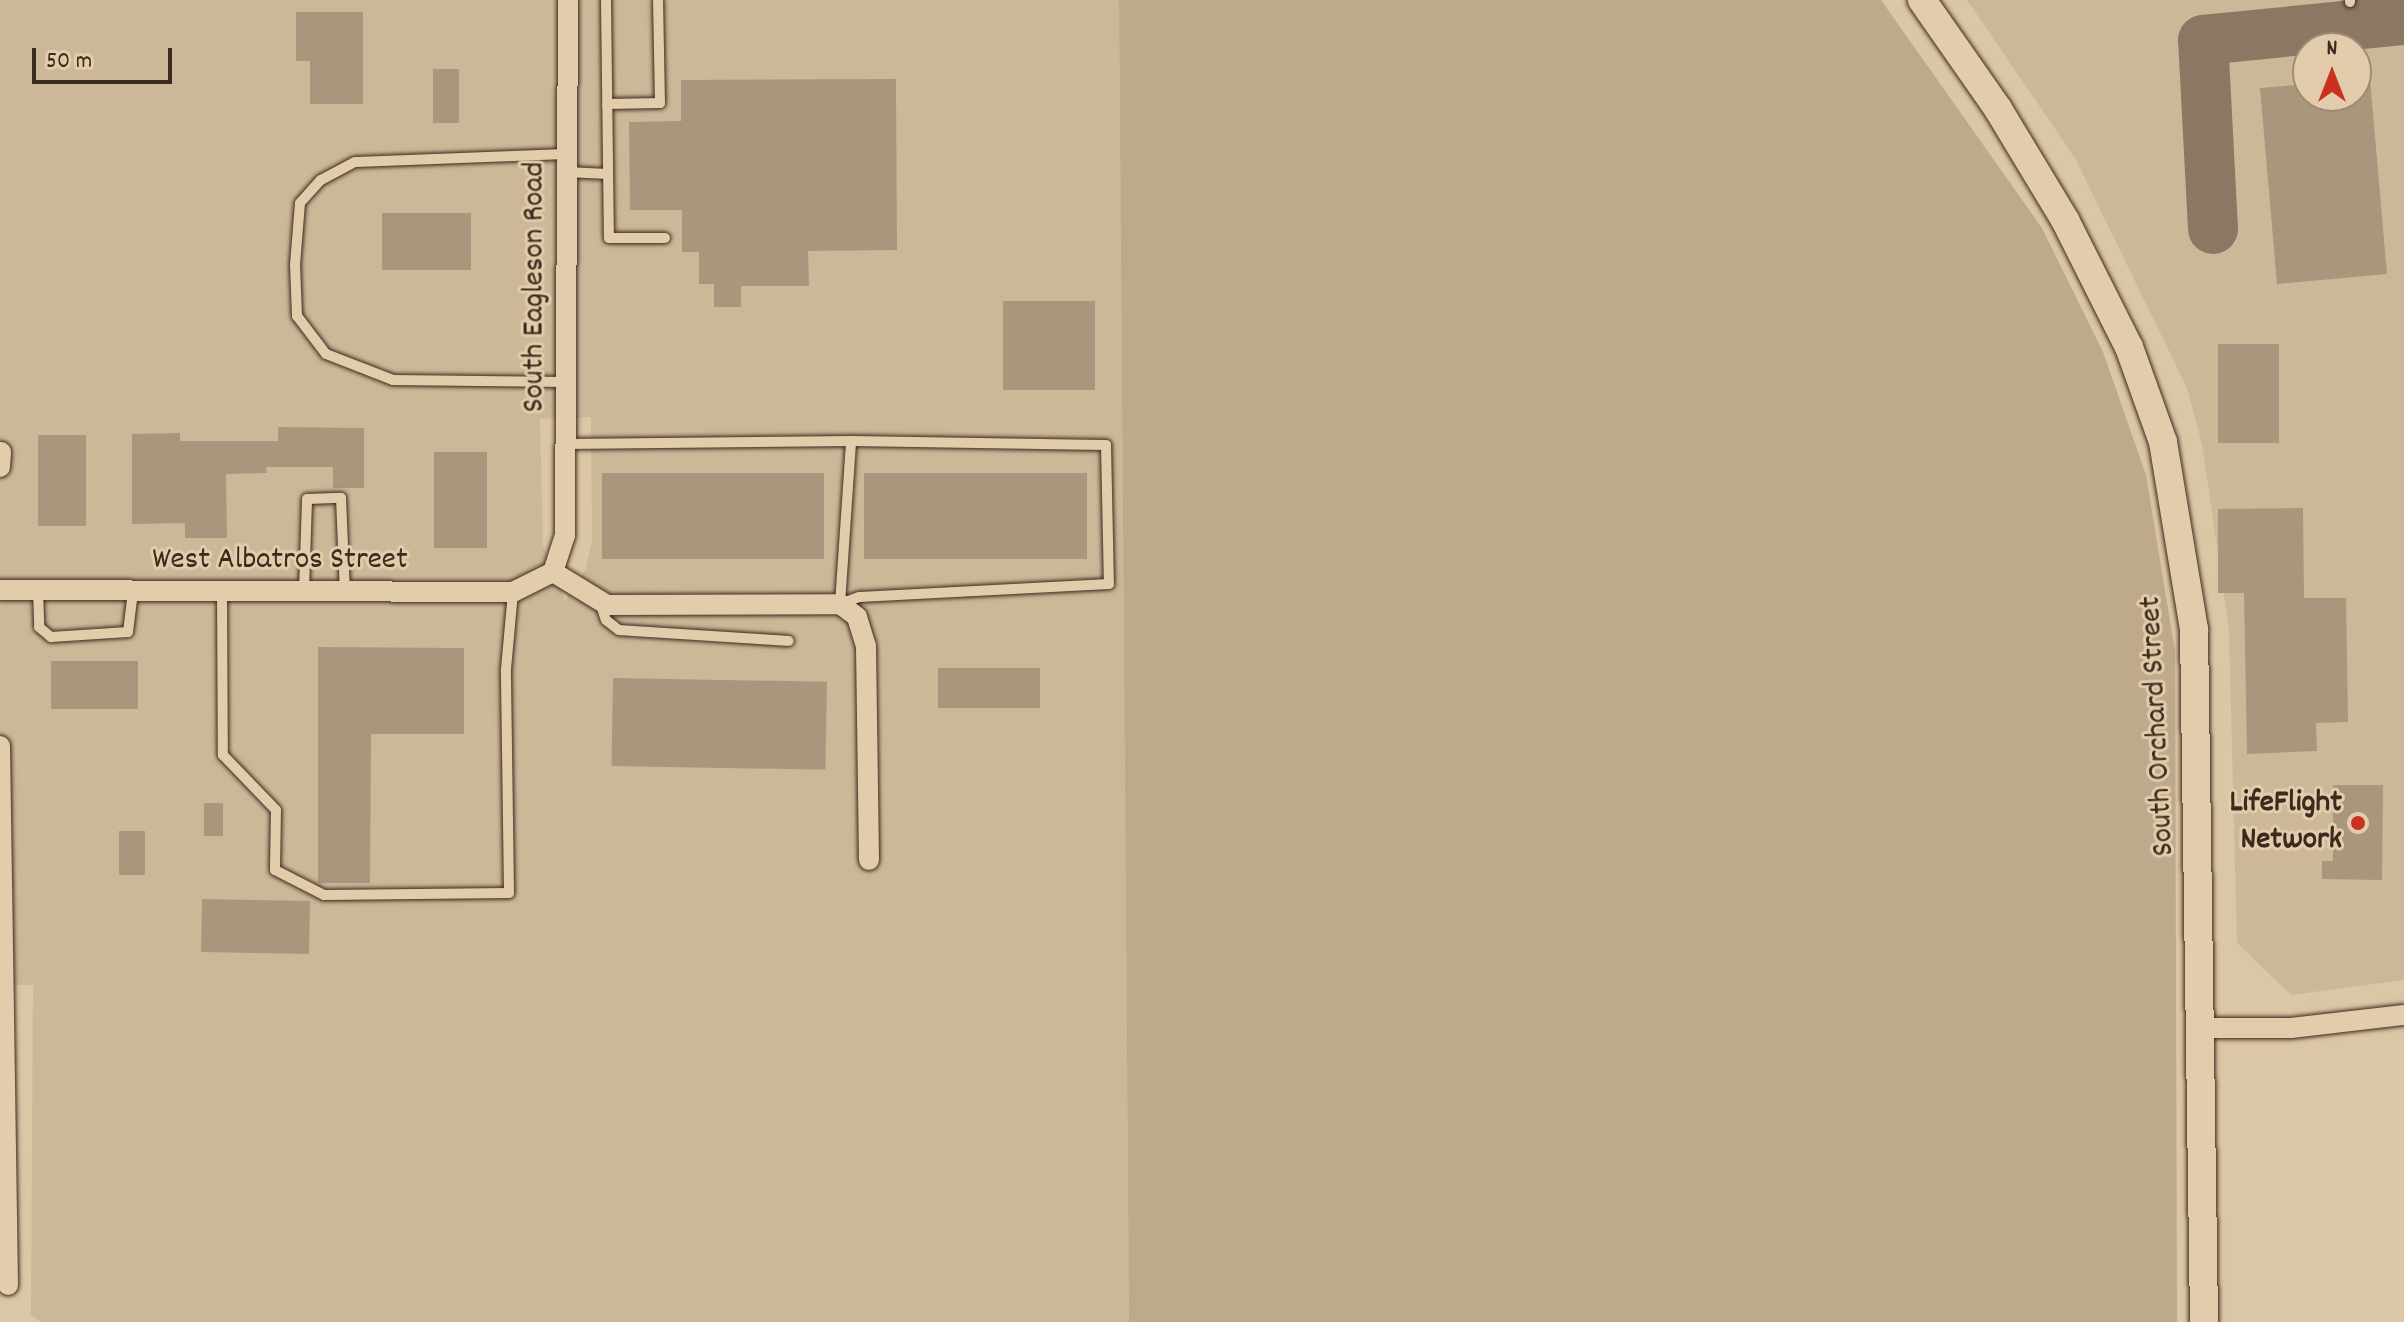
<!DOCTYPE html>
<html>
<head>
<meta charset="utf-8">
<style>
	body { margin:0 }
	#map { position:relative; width:2404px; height:1322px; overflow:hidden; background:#dbc6a5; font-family:Dekko,sans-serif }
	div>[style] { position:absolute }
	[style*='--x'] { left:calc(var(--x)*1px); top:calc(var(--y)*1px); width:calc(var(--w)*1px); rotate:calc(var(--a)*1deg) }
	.built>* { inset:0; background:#ccb899 }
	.green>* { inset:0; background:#bea98c }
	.taxiway>* { height:50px; margin:-25px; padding:0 25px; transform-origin:25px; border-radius:25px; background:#8b7862 }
	.building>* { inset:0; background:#aa967c; transform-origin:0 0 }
	.roads { filter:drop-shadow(0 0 2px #3b2a1e) drop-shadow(0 0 2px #3b2a1e) }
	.lane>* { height:10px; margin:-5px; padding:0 5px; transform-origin:5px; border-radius:5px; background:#e2ccab }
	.street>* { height:20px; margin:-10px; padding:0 10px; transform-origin:10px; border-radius:10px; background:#e2ccab }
	.secondary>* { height:28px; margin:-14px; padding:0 14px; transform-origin:14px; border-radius:14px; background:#e2ccab }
	.dots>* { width:22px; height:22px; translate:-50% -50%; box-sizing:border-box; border:4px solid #e2ccab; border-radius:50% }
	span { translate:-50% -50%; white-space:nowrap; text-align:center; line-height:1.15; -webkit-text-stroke:6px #e2ccab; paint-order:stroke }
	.street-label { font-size:32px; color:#3b2a1e }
	.poi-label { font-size:32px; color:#3b2a1e; font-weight:700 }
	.right { translate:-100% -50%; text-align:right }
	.north { position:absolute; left:2292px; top:32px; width:80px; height:80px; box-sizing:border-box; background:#e2ccab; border:2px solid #9f8b73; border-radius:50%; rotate:0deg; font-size:22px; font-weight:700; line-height:32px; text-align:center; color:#3b2a1e }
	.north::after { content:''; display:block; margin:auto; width:28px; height:36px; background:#c8321e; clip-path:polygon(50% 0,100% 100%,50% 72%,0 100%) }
	.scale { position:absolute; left:32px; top:48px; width:140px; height:36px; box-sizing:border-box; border:4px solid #3b2a1e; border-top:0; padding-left:10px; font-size:24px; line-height:28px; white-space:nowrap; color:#3b2a1e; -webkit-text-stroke:6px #e2ccab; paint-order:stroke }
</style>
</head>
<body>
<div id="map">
	<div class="built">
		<div style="clip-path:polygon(evenodd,0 0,1119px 0,1129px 1322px,41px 1322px,31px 1315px,33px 985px,0 985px,0 0,591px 417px,592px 540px,586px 569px,565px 601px,543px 545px,540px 419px,591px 417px)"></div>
		<div style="clip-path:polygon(evenodd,1967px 0,2404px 0,2404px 980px,2291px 995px,2237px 943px,2229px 630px,2202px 444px,2187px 388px,2075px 158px,1967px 0,2308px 48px,2356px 48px,2356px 96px,2308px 96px,2308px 48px)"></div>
	</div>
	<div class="green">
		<div style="clip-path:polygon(1119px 0,1881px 0,2042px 228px,2103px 352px,2146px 475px,2175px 651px,2177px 1322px,1129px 1322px)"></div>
	</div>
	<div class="taxiway">
		<div style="--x:2213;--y:229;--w:189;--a:-93"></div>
		<div style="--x:2203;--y:40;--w:202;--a:-5.7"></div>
	</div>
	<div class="building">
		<div style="clip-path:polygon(296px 12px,363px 12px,363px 104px,310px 104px,310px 61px,296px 61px)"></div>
		<div style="left:433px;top:69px;width:26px;height:54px"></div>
		<div style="clip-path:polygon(896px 79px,897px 250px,808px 251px,809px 286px,741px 286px,741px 307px,714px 307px,714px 284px,699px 284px,699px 252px,682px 252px,682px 210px,630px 210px,629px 122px,681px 121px,681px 80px)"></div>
		<div style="clip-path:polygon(2370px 79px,2387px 274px,2277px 284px,2260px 88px,2308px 84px,2308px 96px,2356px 96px,2356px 80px)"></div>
		<div style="left:382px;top:213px;width:89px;height:57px"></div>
		<div style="left:1003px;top:301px;width:92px;height:89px"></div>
		<div style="left:2279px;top:344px;width:99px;height:61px;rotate:90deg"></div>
		<div style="clip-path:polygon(278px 427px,364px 428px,364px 488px,333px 488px,333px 467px,266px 467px,267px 473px,226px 474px,227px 538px,185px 538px,185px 523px,132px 524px,132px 434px,180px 433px,180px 441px,278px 441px)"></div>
		<div style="left:38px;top:435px;width:48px;height:91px"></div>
		<div style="left:434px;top:452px;width:53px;height:96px"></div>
		<div style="left:602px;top:473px;width:222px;height:86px"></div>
		<div style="left:864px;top:473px;width:223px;height:86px"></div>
		<div style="clip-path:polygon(2303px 508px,2304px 598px,2346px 598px,2348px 722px,2316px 723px,2317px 751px,2247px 754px,2244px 593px,2218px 593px,2218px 509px)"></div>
		<div style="clip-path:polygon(318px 647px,464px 648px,464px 734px,371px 734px,370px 883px,318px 883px)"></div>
		<div style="left:51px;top:661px;width:87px;height:48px"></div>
		<div style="left:1040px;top:668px;width:40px;height:102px;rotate:90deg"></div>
		<div style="left:613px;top:678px;width:214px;height:88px;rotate:1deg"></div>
		<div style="clip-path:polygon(2333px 785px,2383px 785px,2382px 880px,2322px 879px,2322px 861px,2333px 861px)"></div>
		<div style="left:204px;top:803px;width:19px;height:33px"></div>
		<div style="left:119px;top:831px;width:26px;height:44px"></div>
		<div style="left:202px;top:899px;width:108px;height:53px;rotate:1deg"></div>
	</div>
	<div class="roads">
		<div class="lane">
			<div style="--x:606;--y:0;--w:238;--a:89.3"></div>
			<div style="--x:609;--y:238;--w:56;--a:0"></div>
			<div style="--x:2350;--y:2;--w:2;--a:-90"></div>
			<div style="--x:607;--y:104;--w:53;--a:-1.1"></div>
			<div style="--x:660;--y:103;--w:103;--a:-91.1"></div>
			<div style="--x:567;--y:172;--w:41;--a:2.8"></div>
			<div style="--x:566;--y:382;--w:173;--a:-179.3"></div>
			<div style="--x:393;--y:380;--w:72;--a:-158.8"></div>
			<div style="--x:326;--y:354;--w:48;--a:-127.3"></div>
			<div style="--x:297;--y:316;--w:51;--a:-92.2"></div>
			<div style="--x:295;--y:265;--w:62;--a:-85.4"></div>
			<div style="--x:300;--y:203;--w:31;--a:-48"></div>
			<div style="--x:321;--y:180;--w:38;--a:-28"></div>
			<div style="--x:355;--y:162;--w:212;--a:-2.2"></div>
			<div style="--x:566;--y:444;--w:285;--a:-0.6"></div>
			<div style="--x:851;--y:441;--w:255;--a:0.9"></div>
			<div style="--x:1106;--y:445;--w:139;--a:88.8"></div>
			<div style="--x:1109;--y:584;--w:250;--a:177"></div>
			<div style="--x:859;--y:597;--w:20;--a:160"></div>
			<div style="--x:840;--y:604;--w:163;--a:-86.1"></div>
			<div style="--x:38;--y:590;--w:37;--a:88"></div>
			<div style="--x:39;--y:627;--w:16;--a:40"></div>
			<div style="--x:51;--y:637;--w:77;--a:-3.7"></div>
			<div style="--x:128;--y:632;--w:41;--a:-83"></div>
			<div style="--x:222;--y:591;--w:164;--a:89.7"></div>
			<div style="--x:223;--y:755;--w:76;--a:46.1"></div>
			<div style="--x:276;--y:810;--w:60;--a:91"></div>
			<div style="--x:275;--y:870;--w:55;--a:27"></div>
			<div style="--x:324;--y:895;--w:185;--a:-0.6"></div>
			<div style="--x:509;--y:893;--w:224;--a:-90.8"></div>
			<div style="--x:506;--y:669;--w:77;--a:-84.8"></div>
			<div style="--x:304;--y:591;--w:92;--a:-88.1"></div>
			<div style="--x:307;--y:499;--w:34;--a:-2"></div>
			<div style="--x:341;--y:498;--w:94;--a:87.6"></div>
			<div style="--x:600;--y:602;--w:19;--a:72"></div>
			<div style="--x:606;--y:620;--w:16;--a:38"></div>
			<div style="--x:619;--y:630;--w:170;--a:3.7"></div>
		</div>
		<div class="street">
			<div style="--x:0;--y:467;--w:15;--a:-86"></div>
			<div style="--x:553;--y:572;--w:63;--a:31.4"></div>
			<div style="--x:607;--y:605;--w:233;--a:-0.2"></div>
			<div style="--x:840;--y:604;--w:21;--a:37"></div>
			<div style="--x:857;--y:617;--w:30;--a:73"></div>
			<div style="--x:866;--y:646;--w:214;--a:89.2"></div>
			<div style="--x:0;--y:590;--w:513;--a:0.22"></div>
			<div style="--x:513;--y:592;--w:45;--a:-26.6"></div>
			<div style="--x:553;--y:572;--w:38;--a:-72"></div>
			<div style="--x:565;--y:536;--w:536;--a:-89.68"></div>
			<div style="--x:0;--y:746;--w:539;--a:89.15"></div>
			<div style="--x:2203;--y:1028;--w:88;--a:0"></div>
			<div style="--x:2291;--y:1028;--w:114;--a:-6.6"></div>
		</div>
		<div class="secondary">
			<div style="--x:1922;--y:0;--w:133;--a:55.1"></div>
			<div style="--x:1998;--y:109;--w:130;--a:58.9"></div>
			<div style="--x:2065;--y:220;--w:142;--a:63.3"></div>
			<div style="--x:2129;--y:347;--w:101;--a:70.3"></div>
			<div style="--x:2163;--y:442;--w:190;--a:80.6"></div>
			<div style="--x:2194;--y:629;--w:693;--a:89.17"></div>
		</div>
	</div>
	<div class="dots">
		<div style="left:2358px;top:823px;background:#c8321e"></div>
	</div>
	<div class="street-label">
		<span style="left:536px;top:287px;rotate:-90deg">South Eagleson Road</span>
		<span style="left:280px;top:561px">West Albatros Street</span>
		<span style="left:2159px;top:726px;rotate:-93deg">South Orchard Street</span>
	</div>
	<div class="poi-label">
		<span class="right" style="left:2342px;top:823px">LifeFlight<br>Network</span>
	</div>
	<div class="north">N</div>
	<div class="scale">50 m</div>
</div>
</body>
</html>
